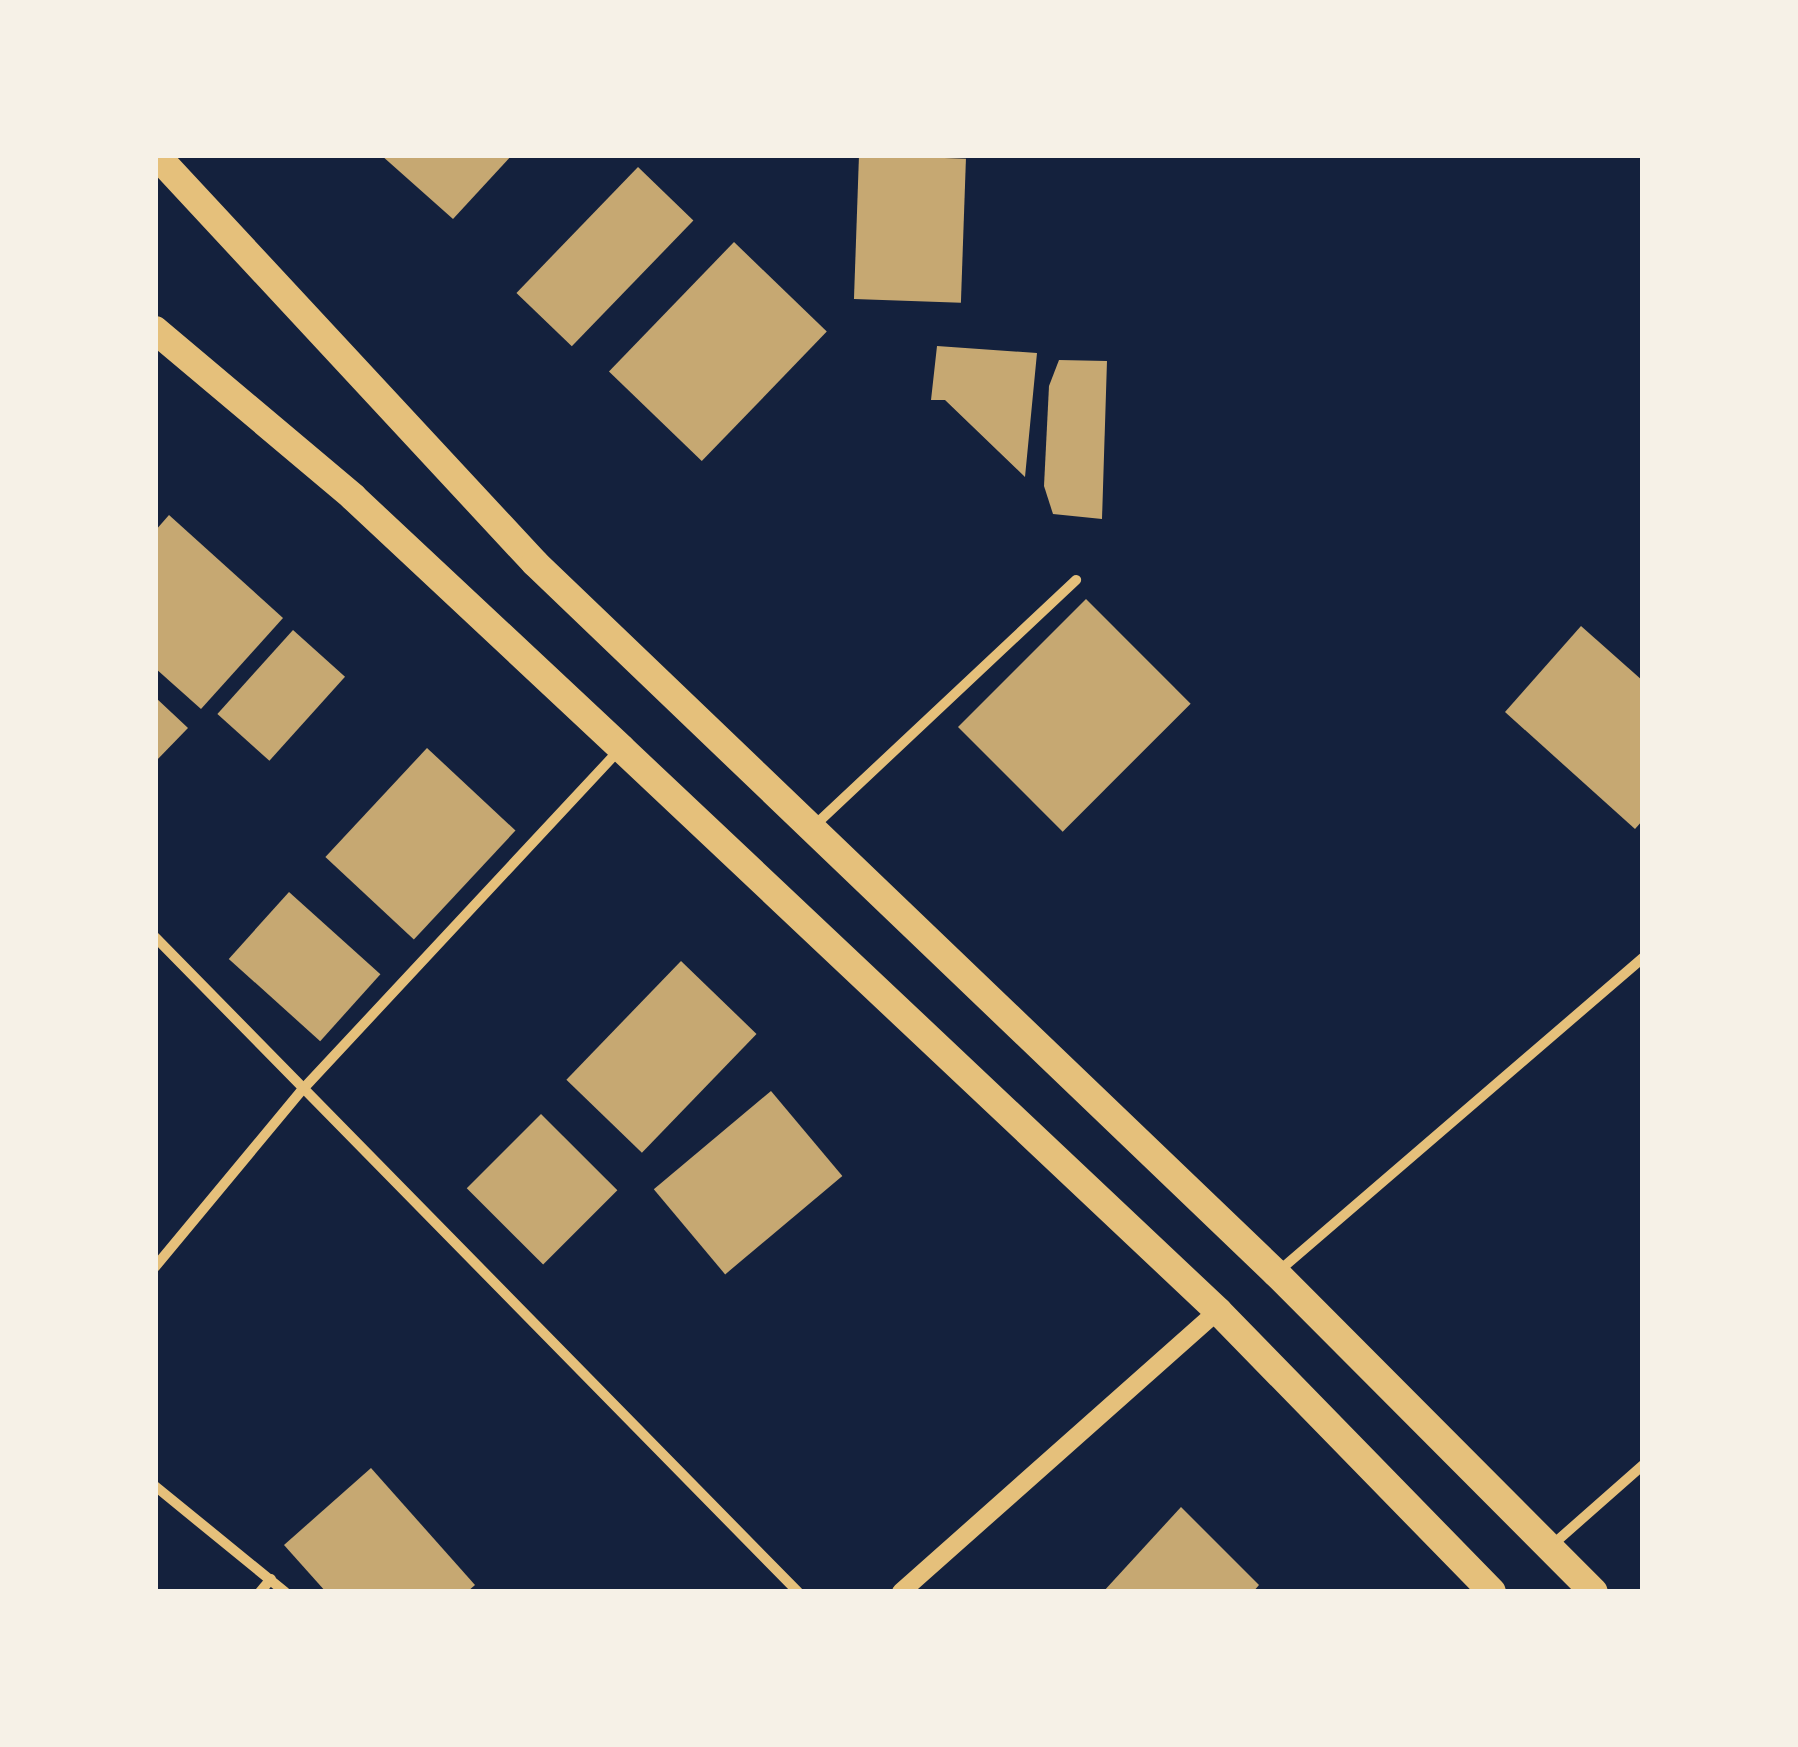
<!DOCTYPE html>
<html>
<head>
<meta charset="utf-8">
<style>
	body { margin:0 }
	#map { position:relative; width:1798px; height:1747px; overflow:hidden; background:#14213d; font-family:Raleway,sans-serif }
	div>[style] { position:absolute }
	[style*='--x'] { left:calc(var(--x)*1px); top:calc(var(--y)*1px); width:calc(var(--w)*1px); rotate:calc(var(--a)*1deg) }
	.building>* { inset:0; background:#c6a872; transform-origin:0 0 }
	.minor>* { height:10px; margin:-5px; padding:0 5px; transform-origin:5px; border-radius:5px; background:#e5c07b }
	.tertiary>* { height:18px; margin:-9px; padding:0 9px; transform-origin:9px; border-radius:9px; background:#e5c07b }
	.trunk>* { height:28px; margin:-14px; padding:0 14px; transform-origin:14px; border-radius:14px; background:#e5c07b }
	span { translate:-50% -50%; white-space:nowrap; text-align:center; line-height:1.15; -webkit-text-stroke:8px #f6f1e7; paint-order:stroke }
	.frame { position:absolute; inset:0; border:158px solid #f6f1e7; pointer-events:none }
</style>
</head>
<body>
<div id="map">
	<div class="building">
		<div style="clip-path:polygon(381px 155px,512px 155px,453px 219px)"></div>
		<div style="left:859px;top:155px;width:107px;height:144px;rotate:2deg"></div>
		<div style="left:638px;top:167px;width:77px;height:175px;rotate:44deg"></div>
		<div style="left:734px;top:242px;width:129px;height:180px;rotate:44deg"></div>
		<div style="clip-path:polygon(937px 346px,1037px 353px,1025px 477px,945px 400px,931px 400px)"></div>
		<div style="clip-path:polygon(1059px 360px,1107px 361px,1102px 519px,1053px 514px,1044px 486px,1049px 386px)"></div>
		<div style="clip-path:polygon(169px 515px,283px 618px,201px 709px,155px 668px,155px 531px)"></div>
		<div style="left:1086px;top:599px;width:148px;height:181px;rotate:45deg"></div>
		<div style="clip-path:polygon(1581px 626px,1643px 681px,1643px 820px,1635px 829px,1505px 712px)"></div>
		<div style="left:293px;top:630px;width:70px;height:113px;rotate:42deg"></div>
		<div style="clip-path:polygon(155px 697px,188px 728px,155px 762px)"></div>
		<div style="left:427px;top:748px;width:121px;height:149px;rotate:43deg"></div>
		<div style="left:289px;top:892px;width:123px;height:90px;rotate:42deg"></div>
		<div style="left:681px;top:961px;width:105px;height:165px;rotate:44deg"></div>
		<div style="left:771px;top:1091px;width:111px;height:153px;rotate:50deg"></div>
		<div style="left:541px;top:1114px;width:108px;height:105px;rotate:45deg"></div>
		<div style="clip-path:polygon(371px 1468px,475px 1585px,467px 1592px,326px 1592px,284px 1545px)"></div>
		<div style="clip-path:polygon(1181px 1507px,1259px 1585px,1253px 1592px,1103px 1592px)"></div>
	</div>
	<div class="minor">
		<div style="--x:813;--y:827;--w:361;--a:-43.2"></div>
		<div style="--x:155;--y:937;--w:918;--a:45.53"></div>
		<div style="--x:155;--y:1267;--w:231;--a:-50.3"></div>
		<div style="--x:303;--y:1089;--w:465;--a:-47"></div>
		<div style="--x:1280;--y:1270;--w:479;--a:-40.7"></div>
		<div style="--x:155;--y:1486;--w:168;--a:39.2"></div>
		<div style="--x:1550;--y:1547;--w:124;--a:-41.4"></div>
		<div style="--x:260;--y:1592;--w:17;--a:-50"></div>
	</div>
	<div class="tertiary">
		<div style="--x:901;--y:1592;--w:424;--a:-41.6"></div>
	</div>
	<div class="trunk">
		<div style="--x:156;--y:155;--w:557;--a:47.11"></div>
		<div style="--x:535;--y:563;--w:1026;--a:43.78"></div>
		<div style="--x:1276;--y:1273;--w:450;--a:45.1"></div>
		<div style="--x:155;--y:330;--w:259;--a:40.1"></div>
		<div style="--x:353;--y:497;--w:367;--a:43.1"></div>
		<div style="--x:621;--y:748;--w:821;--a:43.32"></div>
		<div style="--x:1218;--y:1311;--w:392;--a:45.7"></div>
	</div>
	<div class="frame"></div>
</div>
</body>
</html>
